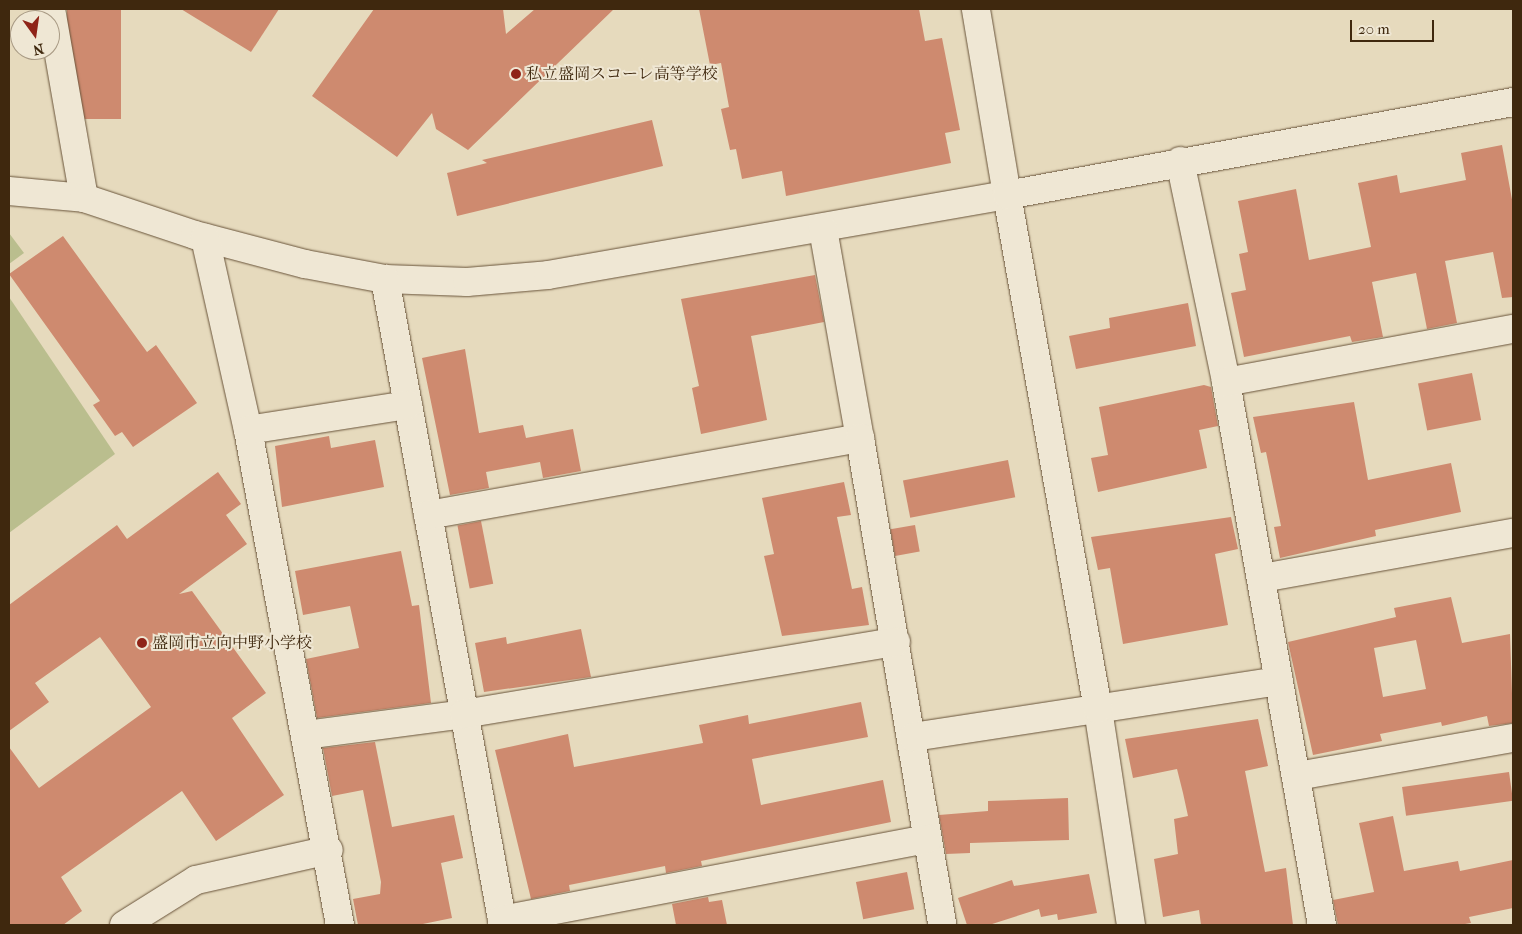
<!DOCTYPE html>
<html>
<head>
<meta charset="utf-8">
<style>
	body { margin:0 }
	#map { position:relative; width:1522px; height:934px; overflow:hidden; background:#e6dabd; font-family:"IM FELL French Canon","Noto Serif JP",serif }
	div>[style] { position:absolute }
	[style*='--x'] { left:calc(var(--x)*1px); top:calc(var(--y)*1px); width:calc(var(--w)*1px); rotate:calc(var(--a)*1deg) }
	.green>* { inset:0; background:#babe8e }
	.building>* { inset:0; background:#ce8a6f; transform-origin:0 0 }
	.roads { filter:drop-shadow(0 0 1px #69543a) drop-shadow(0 0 1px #69543a) }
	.minor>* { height:28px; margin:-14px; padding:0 14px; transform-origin:14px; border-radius:14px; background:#efe7d4 }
	.dots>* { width:14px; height:14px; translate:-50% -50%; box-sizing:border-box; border:2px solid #efe7d4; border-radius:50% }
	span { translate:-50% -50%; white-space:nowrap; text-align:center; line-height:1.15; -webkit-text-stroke:4px #efe7d4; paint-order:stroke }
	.poi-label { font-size:16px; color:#3f280e }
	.left { translate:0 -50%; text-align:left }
	.frame { position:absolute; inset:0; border:10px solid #3f280e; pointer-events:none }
	.north { position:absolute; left:10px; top:10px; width:50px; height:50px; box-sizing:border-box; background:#efe7d4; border:1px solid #a99b85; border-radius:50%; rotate:166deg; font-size:14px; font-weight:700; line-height:20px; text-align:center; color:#3f280e }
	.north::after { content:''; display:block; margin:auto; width:18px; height:22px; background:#8f2418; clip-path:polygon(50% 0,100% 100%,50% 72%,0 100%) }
	.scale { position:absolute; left:1350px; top:20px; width:84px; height:22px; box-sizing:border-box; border:2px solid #3f280e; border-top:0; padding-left:6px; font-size:15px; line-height:18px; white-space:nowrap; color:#3f280e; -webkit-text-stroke:4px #efe7d4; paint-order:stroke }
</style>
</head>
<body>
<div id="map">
	<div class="green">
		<div style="clip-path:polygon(9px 233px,24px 253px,9px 264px)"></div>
		<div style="clip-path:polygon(9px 297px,115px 454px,9px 533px)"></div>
	</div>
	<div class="building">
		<div style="left:67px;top:9px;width:54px;height:110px"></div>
		<div style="clip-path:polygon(181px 9px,279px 9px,251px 52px)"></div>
		<div style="clip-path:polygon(374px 9px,503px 9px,506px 34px,535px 9px,614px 9px,468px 150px,436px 129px,432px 113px,397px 157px,312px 96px)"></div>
		<div style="clip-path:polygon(699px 9px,919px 9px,925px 41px,942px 38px,960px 130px,945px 133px,951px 163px,786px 196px,782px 171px,742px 179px,736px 149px,730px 150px,721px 109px,729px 107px,721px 63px,710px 65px)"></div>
		<div style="clip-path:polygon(652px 120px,663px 166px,457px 216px,447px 173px,487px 163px,482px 160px)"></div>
		<div style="clip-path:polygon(1502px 145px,1513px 205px,1513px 297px,1502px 298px,1493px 252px,1445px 261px,1457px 323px,1427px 329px,1416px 273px,1372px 282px,1383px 337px,1352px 342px,1350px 336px,1244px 357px,1231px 293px,1246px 290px,1239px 254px,1248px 252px,1238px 201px,1296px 189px,1309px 260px,1371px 247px,1358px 183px,1397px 175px,1400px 193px,1466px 180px,1461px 153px)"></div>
		<div style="clip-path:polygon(63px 236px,147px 352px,156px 345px,197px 403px,133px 447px,122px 432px,115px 436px,93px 405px,100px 401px,9px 274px)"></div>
		<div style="clip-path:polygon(815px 275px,824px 322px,751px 336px,767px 420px,701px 434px,692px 388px,699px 386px,681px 299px)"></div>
		<div style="clip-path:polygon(1188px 303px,1196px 346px,1076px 369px,1069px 336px,1110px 328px,1109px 318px)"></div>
		<div style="clip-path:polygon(465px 349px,479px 433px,523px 425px,526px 438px,573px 429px,581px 471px,543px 478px,540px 462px,486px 472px,489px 488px,450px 495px,422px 358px)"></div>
		<div style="left:1472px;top:373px;width:48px;height:55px;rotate:79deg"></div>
		<div style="clip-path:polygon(1204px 385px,1211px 387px,1218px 426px,1199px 430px,1207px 468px,1098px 492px,1091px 458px,1108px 455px,1099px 407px)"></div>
		<div style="clip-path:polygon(1354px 402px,1368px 480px,1451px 463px,1461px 512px,1375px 530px,1376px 536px,1280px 558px,1274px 527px,1281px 526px,1266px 452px,1261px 453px,1253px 417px)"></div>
		<div style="clip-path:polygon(329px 436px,331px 448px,375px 440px,384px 487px,282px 507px,275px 446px)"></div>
		<div style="left:1008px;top:460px;width:38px;height:107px;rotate:79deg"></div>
		<div style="clip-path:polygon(218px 472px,241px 504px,226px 515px,247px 544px,179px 594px,192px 591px,266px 693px,232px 718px,284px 795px,216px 841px,182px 791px,61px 877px,82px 911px,63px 925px,9px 925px,9px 747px,39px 788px,151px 707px,100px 637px,35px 683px,49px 702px,9px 731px,9px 605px,117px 525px,127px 539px)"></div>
		<div style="clip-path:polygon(844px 482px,851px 515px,837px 517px,852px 589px,862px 587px,869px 625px,782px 636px,764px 556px,774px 554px,762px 498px)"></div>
		<div style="clip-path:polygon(1231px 517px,1238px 549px,1215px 554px,1228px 625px,1123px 644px,1110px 568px,1098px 570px,1091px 537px)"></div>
		<div style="left:481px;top:521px;width:64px;height:24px;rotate:79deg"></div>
		<div style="left:915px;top:525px;width:27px;height:25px;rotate:80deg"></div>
		<div style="clip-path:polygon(401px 551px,412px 606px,419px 605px,431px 703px,317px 718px,306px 659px,359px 648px,350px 606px,303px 615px,295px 571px)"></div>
		<div style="clip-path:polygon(evenodd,1451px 597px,1462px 643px,1510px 634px,1513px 723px,1489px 726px,1487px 716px,1442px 726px,1441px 722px,1380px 734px,1382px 741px,1313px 755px,1288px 642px,1396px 617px,1394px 608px,1451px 597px,1416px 640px,1426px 689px,1383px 697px,1374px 648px,1416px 640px)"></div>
		<div style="clip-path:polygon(581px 629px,591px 677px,484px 692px,475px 643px,506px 637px,507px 644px)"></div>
		<div style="clip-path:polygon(861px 702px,868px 737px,752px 759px,761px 805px,883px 780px,891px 822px,701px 861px,702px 866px,666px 873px,665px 866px,569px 885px,570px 891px,531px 899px,495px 750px,568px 734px,574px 767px,703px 743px,699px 725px,748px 715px,749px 724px)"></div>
		<div style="clip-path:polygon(1258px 719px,1268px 766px,1245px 771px,1265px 872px,1286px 868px,1293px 925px,1201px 925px,1199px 910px,1163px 917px,1154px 859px,1178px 854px,1174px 819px,1188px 816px,1183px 793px,1177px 769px,1133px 778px,1125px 739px)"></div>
		<div style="clip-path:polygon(375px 742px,392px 827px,454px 815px,463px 858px,441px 863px,452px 918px,418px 925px,358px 925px,353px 899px,380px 894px,381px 882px,363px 790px,332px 796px,323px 748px)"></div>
		<div style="left:1509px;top:772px;width:29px;height:108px;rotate:82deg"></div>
		<div style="clip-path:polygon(1068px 798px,1069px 840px,970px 843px,970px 853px,946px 854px,939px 815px,988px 811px,988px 801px)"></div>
		<div style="clip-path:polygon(1393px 816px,1404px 871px,1458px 861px,1460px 871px,1513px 860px,1513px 908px,1469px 917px,1471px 923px,1459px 925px,1338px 925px,1333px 900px,1374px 892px,1359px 823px)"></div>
		<div style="left:907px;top:872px;width:38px;height:52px;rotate:79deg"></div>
		<div style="clip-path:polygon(1089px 874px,1097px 913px,1058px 920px,1057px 914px,1041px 917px,1039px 909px,989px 925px,967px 925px,958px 898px,1012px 880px,1014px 886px)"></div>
		<div style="clip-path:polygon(708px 897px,709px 902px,722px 900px,727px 925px,676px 925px,672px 904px)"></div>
	</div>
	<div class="roads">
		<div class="minor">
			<div style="--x:51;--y:9;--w:192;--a:80.1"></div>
			<div style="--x:1180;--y:161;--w:226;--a:78.2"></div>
			<div style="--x:9;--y:191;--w:75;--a:5.3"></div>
			<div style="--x:84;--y:198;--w:117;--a:18.4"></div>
			<div style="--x:195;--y:235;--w:114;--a:14.8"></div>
			<div style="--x:305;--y:264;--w:81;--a:10.6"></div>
			<div style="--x:385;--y:279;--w:82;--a:2.1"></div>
			<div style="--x:467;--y:282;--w:81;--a:-4.9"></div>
			<div style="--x:548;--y:275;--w:466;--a:-9.9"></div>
			<div style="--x:1007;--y:195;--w:189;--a:-99.5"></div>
			<div style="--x:823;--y:229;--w:212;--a:80"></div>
			<div style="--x:205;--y:238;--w:197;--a:77.4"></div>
			<div style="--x:385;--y:279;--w:657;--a:79.65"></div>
			<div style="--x:428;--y:515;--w:439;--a:-10.1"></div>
			<div style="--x:860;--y:438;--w:494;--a:80.4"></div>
			<div style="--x:1262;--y:578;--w:255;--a:-10.2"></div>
			<div style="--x:305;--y:735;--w:160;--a:-7.5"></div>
			<div style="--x:464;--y:714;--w:438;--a:-9.5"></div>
			<div style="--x:913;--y:737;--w:370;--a:-8.7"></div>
			<div style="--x:1297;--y:776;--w:219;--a:-10"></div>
			<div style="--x:502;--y:920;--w:433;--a:-10.8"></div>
			<div style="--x:124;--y:925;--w:85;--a:-32"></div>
			<div style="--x:196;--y:880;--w:136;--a:-12.7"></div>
			<div style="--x:340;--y:925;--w:503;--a:-100.53"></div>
			<div style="--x:248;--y:430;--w:162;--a:-8.9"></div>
			<div style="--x:1131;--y:925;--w:219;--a:-98.7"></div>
			<div style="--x:1098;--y:709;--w:522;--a:-100.04"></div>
			<div style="--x:1007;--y:195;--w:514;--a:-10.41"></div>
			<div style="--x:1322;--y:925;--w:551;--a:-100.03"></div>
			<div style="--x:1226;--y:382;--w:292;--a:-10.5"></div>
		</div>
	</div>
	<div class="dots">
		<div style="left:516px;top:74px;background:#8f2418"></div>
		<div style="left:142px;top:643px;background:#8f2418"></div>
	</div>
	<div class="poi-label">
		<span class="left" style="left:526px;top:74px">私立盛岡スコーレ高等学校</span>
		<span class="left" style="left:152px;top:643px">盛岡市立向中野小学校</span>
	</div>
	<div class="frame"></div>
	<div class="north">N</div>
	<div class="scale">20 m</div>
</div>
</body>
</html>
